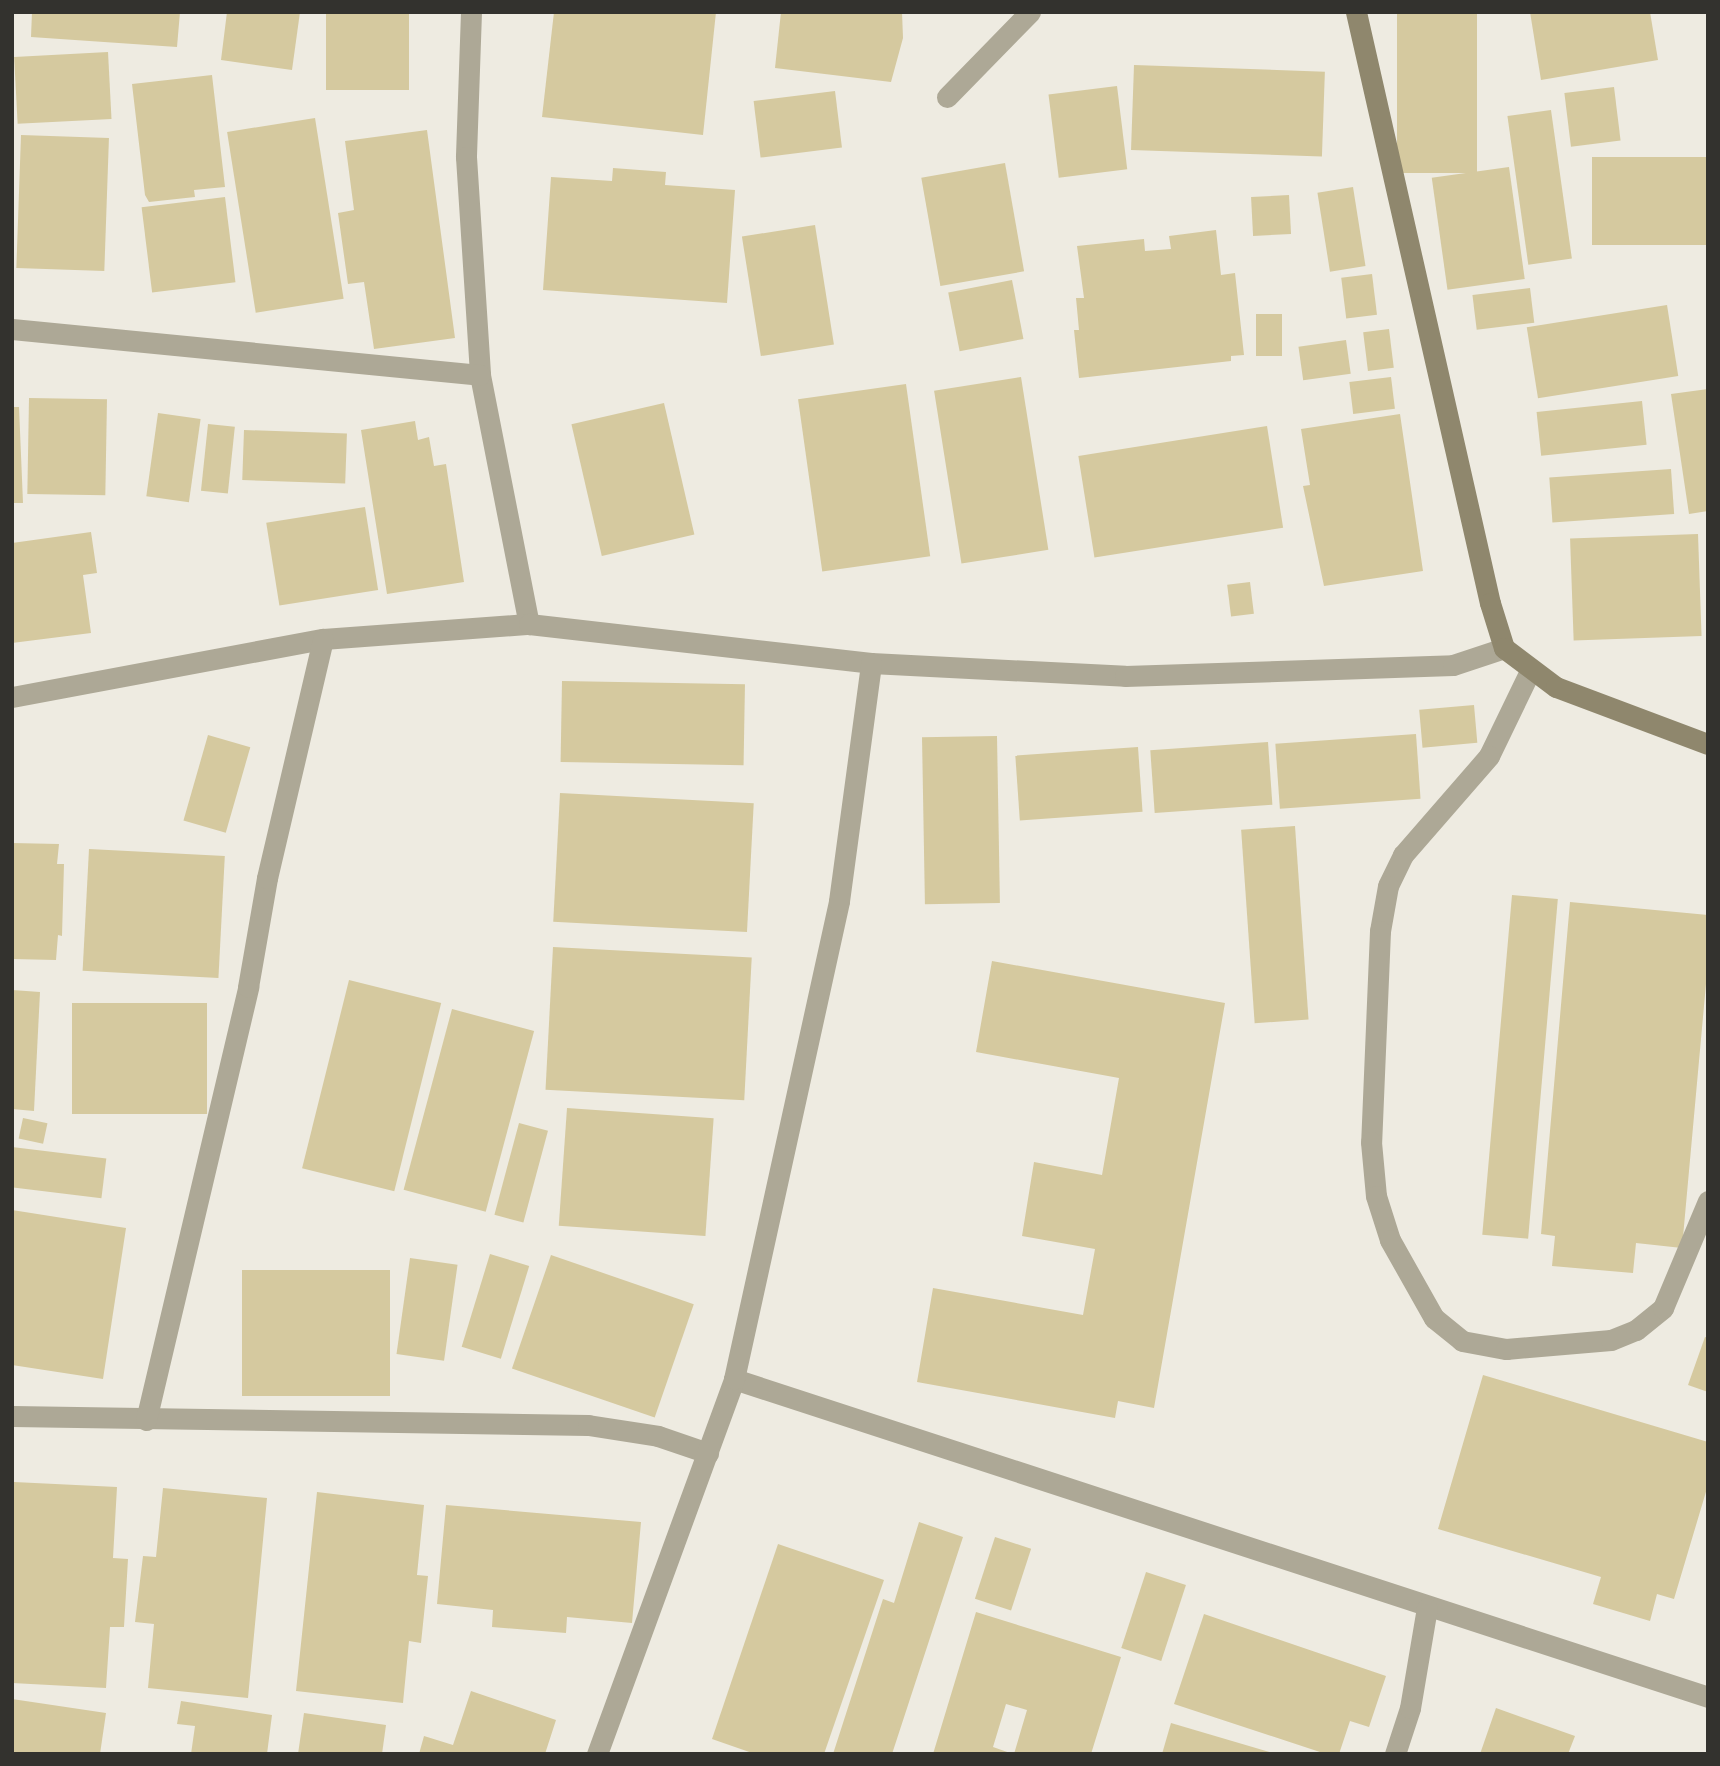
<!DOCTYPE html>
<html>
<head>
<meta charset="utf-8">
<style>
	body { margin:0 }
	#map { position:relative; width:1720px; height:1766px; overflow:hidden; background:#eeebe1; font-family:"IBM Plex Serif",serif }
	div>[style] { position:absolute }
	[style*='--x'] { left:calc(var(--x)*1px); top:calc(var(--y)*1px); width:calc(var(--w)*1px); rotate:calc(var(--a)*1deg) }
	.building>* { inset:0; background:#d5c99f; transform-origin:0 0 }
	.lane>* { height:21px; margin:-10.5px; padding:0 10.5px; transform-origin:10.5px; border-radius:10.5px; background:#ada896 }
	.street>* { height:21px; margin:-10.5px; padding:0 10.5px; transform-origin:10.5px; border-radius:10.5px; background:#ada896 }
	.secondary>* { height:21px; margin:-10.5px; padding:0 10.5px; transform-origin:10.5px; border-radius:10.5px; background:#8f876d }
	span { translate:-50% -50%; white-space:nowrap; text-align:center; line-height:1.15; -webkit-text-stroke:6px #eeebe1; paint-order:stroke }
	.frame { position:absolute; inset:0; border:14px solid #33322e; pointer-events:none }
</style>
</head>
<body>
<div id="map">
	<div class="building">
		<div style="clip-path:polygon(32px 12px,180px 12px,177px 47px,31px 37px)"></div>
		<div style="clip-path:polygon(227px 12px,300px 12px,292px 70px,221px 60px)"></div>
		<div style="left:326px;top:12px;width:83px;height:78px"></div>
		<div style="clip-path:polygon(554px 12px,716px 12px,703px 135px,542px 117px)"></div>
		<div style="clip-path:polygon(781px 12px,902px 12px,903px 38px,891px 82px,775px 68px)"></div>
		<div style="left:1397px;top:12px;width:80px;height:161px"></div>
		<div style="clip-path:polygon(1530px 12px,1650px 12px,1658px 60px,1541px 80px)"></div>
		<div style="left:108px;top:52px;width:67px;height:94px;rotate:87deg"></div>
		<div style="left:1134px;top:65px;width:191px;height:85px;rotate:2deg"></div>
		<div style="clip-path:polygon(212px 75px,225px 187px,194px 190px,195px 197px,149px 202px,145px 195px,132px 84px)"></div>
		<div style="left:1117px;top:86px;width:84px;height:69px;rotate:83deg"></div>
		<div style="left:1614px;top:87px;width:54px;height:50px;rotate:83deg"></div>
		<div style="left:835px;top:91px;width:57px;height:82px;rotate:83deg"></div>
		<div style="left:1551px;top:110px;width:150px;height:44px;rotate:82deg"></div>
		<div style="left:315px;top:118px;width:183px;height:89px;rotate:81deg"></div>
		<div style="clip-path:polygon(427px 130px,455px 338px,374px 349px,364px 282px,348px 284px,338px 213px,354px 210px,345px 141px)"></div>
		<div style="left:21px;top:135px;width:88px;height:133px;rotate:2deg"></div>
		<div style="left:1708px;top:157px;width:88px;height:116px;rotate:90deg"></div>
		<div style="left:1005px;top:163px;width:110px;height:85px;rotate:80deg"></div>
		<div style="left:1509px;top:167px;width:113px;height:78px;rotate:82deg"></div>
		<div style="clip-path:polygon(613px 168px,666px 172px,665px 185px,735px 190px,727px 303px,543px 290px,551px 177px,612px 181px)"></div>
		<div style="left:1353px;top:187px;width:80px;height:36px;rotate:81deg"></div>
		<div style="left:1289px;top:195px;width:39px;height:38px;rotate:87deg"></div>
		<div style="left:225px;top:197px;width:86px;height:84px;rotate:83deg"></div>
		<div style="left:815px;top:225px;width:121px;height:74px;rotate:81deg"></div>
		<div style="clip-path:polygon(1216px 230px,1221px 275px,1235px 273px,1244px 355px,1231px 356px,1231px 361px,1079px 378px,1074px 330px,1079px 330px,1076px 298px,1084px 298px,1077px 246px,1144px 239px,1145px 251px,1171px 249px,1169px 236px)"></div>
		<div style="left:1372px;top:274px;width:41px;height:31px;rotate:83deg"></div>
		<div style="left:1012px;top:280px;width:60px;height:65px;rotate:79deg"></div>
		<div style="left:1530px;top:288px;width:35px;height:58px;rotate:83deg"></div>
		<div style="left:1667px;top:305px;width:72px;height:142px;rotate:81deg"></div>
		<div style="left:1256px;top:314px;width:26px;height:42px"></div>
		<div style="left:1389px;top:329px;width:39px;height:26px;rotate:83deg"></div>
		<div style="left:1346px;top:340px;width:34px;height:48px;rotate:82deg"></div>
		<div style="left:1021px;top:377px;width:175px;height:88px;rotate:81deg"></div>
		<div style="left:1391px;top:377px;width:32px;height:42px;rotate:83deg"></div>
		<div style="left:906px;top:384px;width:174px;height:109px;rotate:82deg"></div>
		<div style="clip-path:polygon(1708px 389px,1708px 511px,1689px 514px,1671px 394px)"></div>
		<div style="left:29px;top:398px;width:78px;height:96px;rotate:1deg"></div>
		<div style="left:1642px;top:401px;width:44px;height:106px;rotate:84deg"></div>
		<div style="left:664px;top:403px;width:135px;height:95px;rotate:77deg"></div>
		<div style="clip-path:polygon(12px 407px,19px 407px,23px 503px,12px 503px)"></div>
		<div style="left:158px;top:413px;width:43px;height:84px;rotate:8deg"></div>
		<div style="clip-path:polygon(1400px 414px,1423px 571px,1324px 586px,1303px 486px,1310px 485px,1301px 429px)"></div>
		<div style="clip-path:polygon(415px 421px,418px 440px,429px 437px,434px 466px,446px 464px,464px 582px,387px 594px,361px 430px)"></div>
		<div style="left:208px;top:424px;width:27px;height:67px;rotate:6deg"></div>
		<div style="left:1267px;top:426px;width:103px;height:191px;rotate:81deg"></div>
		<div style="left:244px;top:430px;width:103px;height:50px;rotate:2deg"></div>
		<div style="left:1671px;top:469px;width:45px;height:122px;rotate:86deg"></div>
		<div style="left:365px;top:507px;width:84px;height:100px;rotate:81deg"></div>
		<div style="clip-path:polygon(91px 532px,97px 573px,83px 575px,91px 633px,12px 643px,12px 543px)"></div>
		<div style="left:1698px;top:534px;width:102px;height:128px;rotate:88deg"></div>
		<div style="left:1250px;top:582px;width:32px;height:23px;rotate:83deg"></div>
		<div style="left:562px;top:681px;width:183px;height:81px;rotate:1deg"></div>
		<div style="left:1474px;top:705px;width:38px;height:55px;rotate:85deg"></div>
		<div style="left:1416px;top:734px;width:65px;height:141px;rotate:86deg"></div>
		<div style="left:208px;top:735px;width:44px;height:89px;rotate:16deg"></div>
		<div style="left:997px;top:736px;width:167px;height:75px;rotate:89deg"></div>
		<div style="left:1268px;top:742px;width:63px;height:118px;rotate:86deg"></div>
		<div style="left:1138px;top:747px;width:65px;height:123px;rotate:86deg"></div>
		<div style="left:560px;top:793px;width:194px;height:129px;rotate:3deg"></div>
		<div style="left:1295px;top:826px;width:194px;height:54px;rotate:86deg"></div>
		<div style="clip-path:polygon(12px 843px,59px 844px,57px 864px,64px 864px,62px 936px,58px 935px,56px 960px,12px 959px)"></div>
		<div style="left:89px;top:849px;width:136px;height:122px;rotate:3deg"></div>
		<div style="left:1512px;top:895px;width:46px;height:341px;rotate:5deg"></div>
		<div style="clip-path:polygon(1570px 902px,1708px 915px,1708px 962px,1682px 1248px,1636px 1243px,1633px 1273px,1552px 1266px,1555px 1236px,1541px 1234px)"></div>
		<div style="left:553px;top:947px;width:199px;height:143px;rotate:3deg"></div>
		<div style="clip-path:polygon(992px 961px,1225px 1003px,1154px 1408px,1118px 1401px,1115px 1418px,917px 1382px,933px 1288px,1083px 1315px,1095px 1249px,1022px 1236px,1034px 1162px,1102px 1175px,1119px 1078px,976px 1052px)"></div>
		<div style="left:349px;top:980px;width:95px;height:194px;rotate:14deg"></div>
		<div style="clip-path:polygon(12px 990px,40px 992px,34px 1111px,12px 1109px)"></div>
		<div style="left:72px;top:1003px;width:135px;height:111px"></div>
		<div style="left:452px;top:1009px;width:85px;height:187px;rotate:15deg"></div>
		<div style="left:567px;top:1108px;width:147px;height:118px;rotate:4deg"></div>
		<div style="left:23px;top:1118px;width:25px;height:21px;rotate:12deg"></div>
		<div style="left:519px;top:1123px;width:30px;height:95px;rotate:15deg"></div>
		<div style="left:12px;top:1147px;width:95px;height:40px;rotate:7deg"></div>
		<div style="clip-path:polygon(12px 1210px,126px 1228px,103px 1379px,12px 1365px)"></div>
		<div style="left:490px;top:1254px;width:41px;height:97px;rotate:17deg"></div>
		<div style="left:551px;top:1255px;width:151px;height:120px;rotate:19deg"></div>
		<div style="left:410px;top:1258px;width:48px;height:97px;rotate:8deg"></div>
		<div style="left:242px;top:1270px;width:148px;height:126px"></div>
		<div style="clip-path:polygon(1705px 1337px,1708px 1338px,1708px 1392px,1688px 1385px)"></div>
		<div style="clip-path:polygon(1483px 1375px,1708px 1442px,1708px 1485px,1674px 1599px,1657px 1594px,1650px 1621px,1593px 1604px,1601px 1577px,1438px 1529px)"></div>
		<div style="clip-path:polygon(14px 1482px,117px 1487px,113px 1558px,128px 1559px,124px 1627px,110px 1627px,106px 1688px,12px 1683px)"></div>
		<div style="clip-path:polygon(163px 1488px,267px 1498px,248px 1698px,148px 1688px,154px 1624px,135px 1622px,143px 1556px,156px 1557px)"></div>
		<div style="clip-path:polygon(317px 1492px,424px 1505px,417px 1575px,428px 1576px,421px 1643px,409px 1641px,403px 1703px,296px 1691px)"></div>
		<div style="clip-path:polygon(446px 1505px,641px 1522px,632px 1623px,567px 1617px,566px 1633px,492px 1627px,493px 1610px,437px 1604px)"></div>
		<div style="clip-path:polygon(919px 1522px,963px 1537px,892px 1754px,833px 1754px,883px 1599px,894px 1603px)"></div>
		<div style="left:995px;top:1537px;width:38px;height:65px;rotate:18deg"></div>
		<div style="clip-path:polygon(778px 1544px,884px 1580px,824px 1754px,755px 1754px,712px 1739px)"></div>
		<div style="left:1146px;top:1572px;width:42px;height:80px;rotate:18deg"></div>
		<div style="clip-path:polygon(976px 1612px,1121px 1657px,1091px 1754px,1014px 1754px,1027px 1710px,1006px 1704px,993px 1747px,1013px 1754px,933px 1754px)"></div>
		<div style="clip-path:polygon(1204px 1614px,1386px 1676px,1369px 1727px,1350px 1721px,1339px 1754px,1326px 1754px,1174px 1704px)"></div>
		<div style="clip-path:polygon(471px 1691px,556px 1720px,545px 1754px,419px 1754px,424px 1736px,453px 1745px)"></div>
		<div style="clip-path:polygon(12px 1699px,106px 1713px,100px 1754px,12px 1754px)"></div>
		<div style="clip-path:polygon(181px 1701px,272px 1715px,267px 1754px,191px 1754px,195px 1726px,177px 1724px)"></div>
		<div style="clip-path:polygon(1496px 1708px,1575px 1736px,1568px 1754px,1480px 1754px)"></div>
		<div style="clip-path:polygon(304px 1713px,386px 1725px,382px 1754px,298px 1754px)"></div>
		<div style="clip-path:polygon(1171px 1723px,1273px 1753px,1273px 1754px,1162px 1754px)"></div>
	</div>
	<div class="lane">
		<div style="--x:1530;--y:671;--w:94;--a:115.8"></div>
		<div style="--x:1489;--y:756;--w:131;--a:131"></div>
		<div style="--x:1403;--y:855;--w:34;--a:116"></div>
		<div style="--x:1388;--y:886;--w:46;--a:100.1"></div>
		<div style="--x:1380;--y:931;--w:211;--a:92.4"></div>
		<div style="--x:1371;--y:1142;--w:54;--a:84.7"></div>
		<div style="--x:1376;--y:1196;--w:46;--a:72.3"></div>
		<div style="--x:1390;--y:1240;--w:90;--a:60.6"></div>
		<div style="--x:1434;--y:1318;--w:36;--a:39"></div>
		<div style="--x:1462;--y:1341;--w:45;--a:10.3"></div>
		<div style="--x:1506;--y:1349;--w:105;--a:-4.9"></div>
		<div style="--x:1611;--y:1340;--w:27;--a:-22"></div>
		<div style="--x:1636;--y:1330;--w:35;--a:-39"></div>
		<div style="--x:1663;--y:1308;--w:116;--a:-67.2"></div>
	</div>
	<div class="street">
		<div style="--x:471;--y:12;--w:145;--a:92"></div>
		<div style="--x:466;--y:157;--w:218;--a:86.3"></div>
		<div style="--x:480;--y:375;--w:254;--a:78.9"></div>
		<div style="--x:947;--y:97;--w:119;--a:-45.7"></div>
		<div style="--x:12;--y:329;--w:470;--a:5.6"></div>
		<div style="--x:12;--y:697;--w:316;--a:-10.6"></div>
		<div style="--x:323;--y:639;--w:207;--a:-4.2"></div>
		<div style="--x:529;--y:624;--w:344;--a:6.5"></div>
		<div style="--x:871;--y:663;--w:254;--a:2.9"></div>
		<div style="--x:1125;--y:676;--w:328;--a:-1.9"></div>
		<div style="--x:1453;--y:665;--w:54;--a:-18.4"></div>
		<div style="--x:734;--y:1379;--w:1025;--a:18.08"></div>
		<div style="--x:12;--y:1416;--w:576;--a:0.9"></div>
		<div style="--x:588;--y:1425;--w:71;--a:8.9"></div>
		<div style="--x:658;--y:1436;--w:53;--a:18.8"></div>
		<div style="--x:146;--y:1420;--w:445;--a:-76.7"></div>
		<div style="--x:248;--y:987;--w:111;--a:-80.1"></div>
		<div style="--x:267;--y:878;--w:245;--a:-76.8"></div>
		<div style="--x:597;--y:1754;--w:399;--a:-69.9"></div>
		<div style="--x:734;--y:1379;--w:489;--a:-77.6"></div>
		<div style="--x:839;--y:901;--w:240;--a:-82.3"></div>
		<div style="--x:1395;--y:1754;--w:48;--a:-71.9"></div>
		<div style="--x:1410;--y:1708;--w:101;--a:-80.4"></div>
	</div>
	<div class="secondary">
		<div style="--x:1356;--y:12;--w:606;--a:77.23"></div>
		<div style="--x:1490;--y:603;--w:47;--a:72.7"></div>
		<div style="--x:1504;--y:648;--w:65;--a:36.9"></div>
		<div style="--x:1556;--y:687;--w:162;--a:20.6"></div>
	</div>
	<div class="frame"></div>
</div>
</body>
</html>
